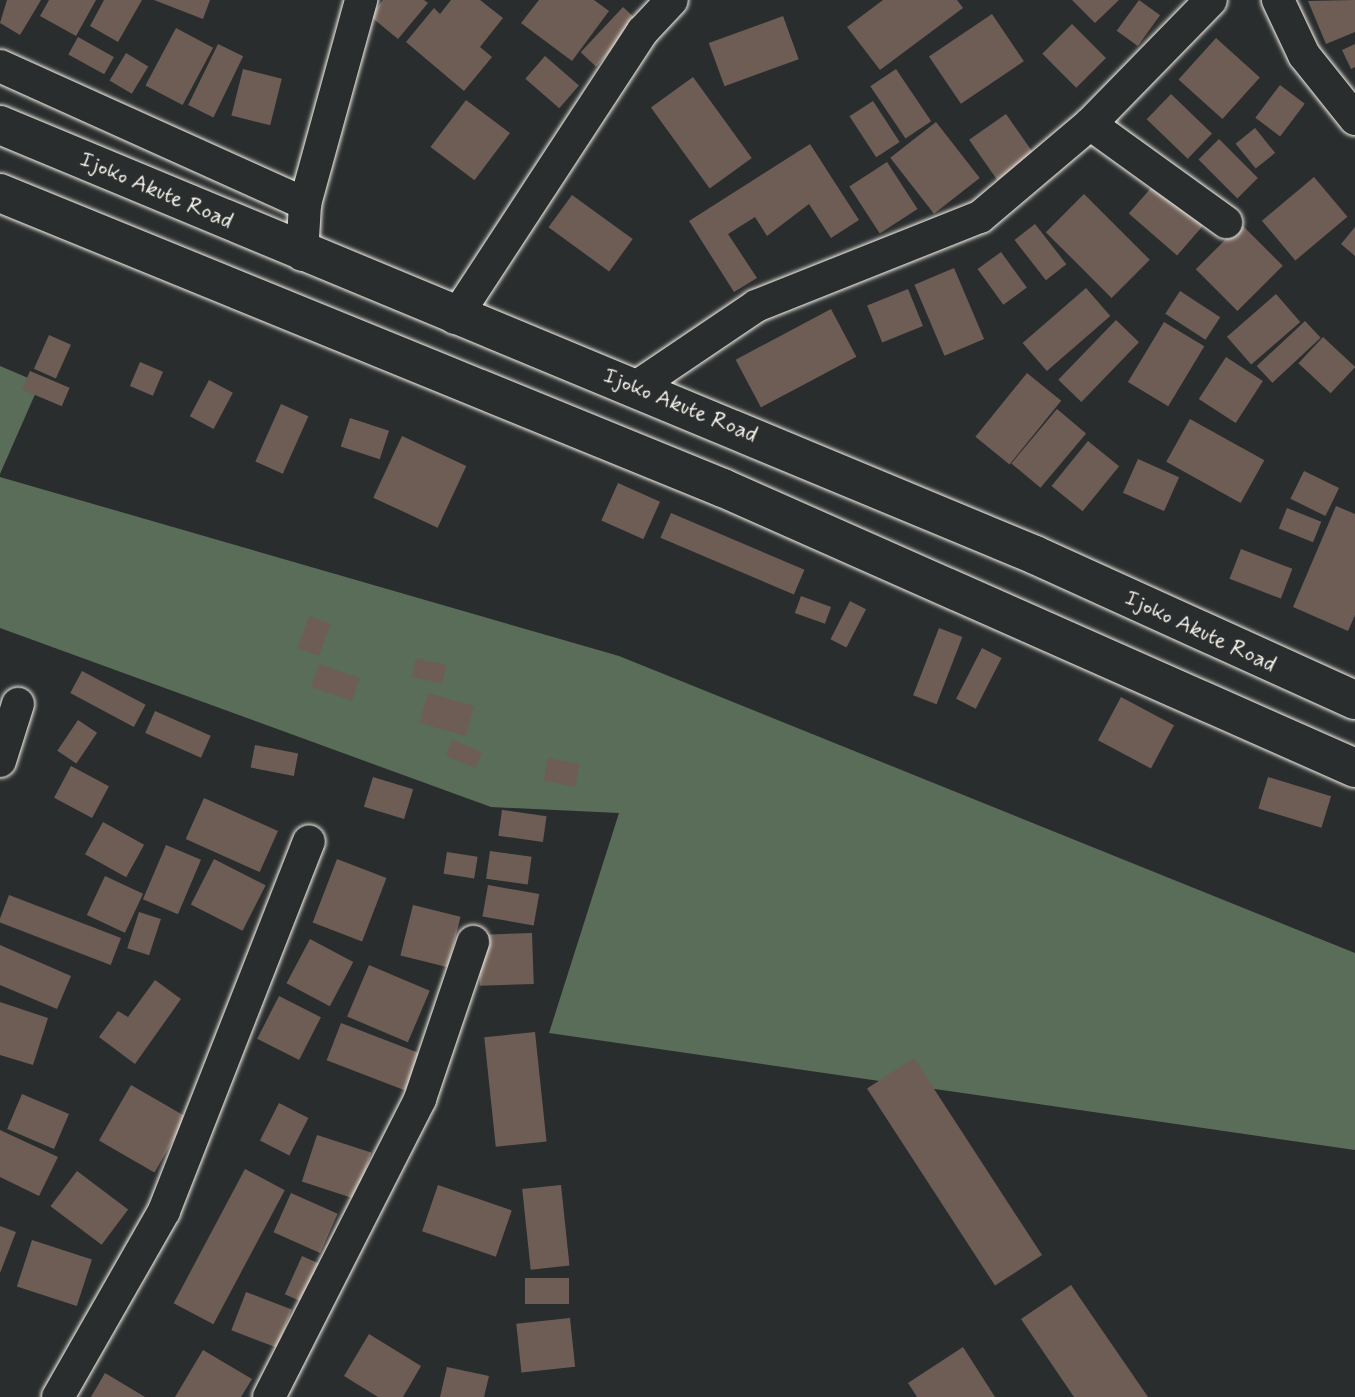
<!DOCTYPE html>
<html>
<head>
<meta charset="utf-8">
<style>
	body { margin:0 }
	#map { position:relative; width:1355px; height:1397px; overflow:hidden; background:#2a2d2e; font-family:Mynerve,sans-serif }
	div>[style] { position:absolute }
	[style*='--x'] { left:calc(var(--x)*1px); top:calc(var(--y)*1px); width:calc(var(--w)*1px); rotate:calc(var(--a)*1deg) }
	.green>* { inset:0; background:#596d58 }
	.building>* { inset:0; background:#6e5d55; transform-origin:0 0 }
	.roads { filter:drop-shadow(0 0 2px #f4f1e8) drop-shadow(0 0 2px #f4f1e8) }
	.minor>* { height:32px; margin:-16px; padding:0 16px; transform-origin:16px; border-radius:16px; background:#2a2d2e }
	.major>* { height:38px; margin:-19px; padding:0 19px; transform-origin:19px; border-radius:19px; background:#2a2d2e }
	span { translate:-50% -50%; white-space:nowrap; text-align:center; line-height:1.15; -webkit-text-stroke:5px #2a2d2e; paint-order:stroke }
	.street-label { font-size:23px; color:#f4f1e8 }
</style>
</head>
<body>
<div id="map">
	<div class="green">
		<div style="clip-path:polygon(0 366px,40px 383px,0 474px)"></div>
		<div style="clip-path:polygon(0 477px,619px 656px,1355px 953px,1355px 1150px,549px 1033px,619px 813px,491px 807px,0 628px)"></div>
	</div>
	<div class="building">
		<div style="clip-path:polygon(7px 0,41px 0,20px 35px,0 23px)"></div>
		<div style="clip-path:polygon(49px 0,96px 0,76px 36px,40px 16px)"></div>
		<div style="clip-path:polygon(104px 0,142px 0,118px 42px,90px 26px)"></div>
		<div style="clip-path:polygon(154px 0,210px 0,203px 19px)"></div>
		<div style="clip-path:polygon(383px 0,424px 0,428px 3px,398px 39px,370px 16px)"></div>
		<div style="clip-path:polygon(451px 0,480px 0,503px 18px,480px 47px,492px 57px,464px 91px,406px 42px,434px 8px,440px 14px)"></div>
		<div style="clip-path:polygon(539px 0,594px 0,609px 11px,572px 61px,521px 23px)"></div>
		<div style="clip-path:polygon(883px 0,957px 0,963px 8px,880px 70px,847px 27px)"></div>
		<div style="clip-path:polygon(1072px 0,1119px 0,1095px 23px)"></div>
		<div style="left:1139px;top:0;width:26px;height:38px;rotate:36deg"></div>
		<div style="clip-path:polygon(1355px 0,1355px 32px,1326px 44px,1308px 1px)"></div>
		<div style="left:623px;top:7px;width:21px;height:62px;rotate:43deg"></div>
		<div style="left:992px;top:14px;width:57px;height:76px;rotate:56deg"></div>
		<div style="left:783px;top:16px;width:46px;height:79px;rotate:70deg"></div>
		<div style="left:1072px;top:24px;width:48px;height:42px;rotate:45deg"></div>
		<div style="left:176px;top:28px;width:42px;height:65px;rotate:28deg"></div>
		<div style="left:78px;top:37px;width:41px;height:20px;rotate:29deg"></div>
		<div style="left:1216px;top:38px;width:59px;height:56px;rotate:42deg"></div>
		<div style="left:218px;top:44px;width:28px;height:68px;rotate:26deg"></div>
		<div style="clip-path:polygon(1355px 44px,1355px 67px,1351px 69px,1342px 50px)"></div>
		<div style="left:126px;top:53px;width:26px;height:32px;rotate:31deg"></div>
		<div style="left:545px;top:56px;width:45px;height:30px;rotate:41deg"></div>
		<div style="left:243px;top:69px;width:40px;height:48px;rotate:14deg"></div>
		<div style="left:896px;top:69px;width:63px;height:31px;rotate:56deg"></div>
		<div style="left:693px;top:77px;width:100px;height:52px;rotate:54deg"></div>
		<div style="left:1280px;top:85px;width:31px;height:41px;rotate:37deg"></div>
		<div style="left:1171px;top:94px;width:57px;height:35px;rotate:44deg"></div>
		<div style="left:466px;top:100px;width:55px;height:59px;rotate:37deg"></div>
		<div style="left:873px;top:101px;width:49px;height:28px;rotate:57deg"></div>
		<div style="left:1006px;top:114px;width:49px;height:45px;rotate:55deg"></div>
		<div style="left:936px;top:122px;width:71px;height:58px;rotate:52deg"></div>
		<div style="left:1255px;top:128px;width:32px;height:25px;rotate:51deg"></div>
		<div style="left:1219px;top:139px;width:55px;height:29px;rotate:45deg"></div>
		<div style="clip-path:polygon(810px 144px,859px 220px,831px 238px,809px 204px,767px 236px,755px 217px,728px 234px,757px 278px,734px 292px,689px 221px)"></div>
		<div style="left:887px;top:162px;width:56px;height:45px;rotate:57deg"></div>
		<div style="left:1314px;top:177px;width:52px;height:68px;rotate:50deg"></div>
		<div style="left:1157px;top:181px;width:64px;height:43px;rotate:41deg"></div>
		<div style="left:1084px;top:194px;width:93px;height:54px;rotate:45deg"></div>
		<div style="left:572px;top:195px;width:75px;height:40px;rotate:36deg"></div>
		<div style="left:1035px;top:224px;width:51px;height:26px;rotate:52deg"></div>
		<div style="left:1241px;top:224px;width:59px;height:64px;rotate:45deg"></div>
		<div style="clip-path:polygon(1355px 227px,1355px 256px,1341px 244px)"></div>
		<div style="left:1001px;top:252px;width:44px;height:29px;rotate:54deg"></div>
		<div style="left:954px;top:268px;width:77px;height:43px;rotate:67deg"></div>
		<div style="left:1086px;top:288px;width:37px;height:84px;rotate:49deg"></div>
		<div style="left:908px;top:289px;width:40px;height:44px;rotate:68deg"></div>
		<div style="left:1180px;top:291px;width:48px;height:27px;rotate:33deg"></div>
		<div style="left:1276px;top:294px;width:37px;height:65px;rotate:49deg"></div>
		<div style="left:831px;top:309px;width:54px;height:108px;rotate:62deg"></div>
		<div style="left:1116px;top:320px;width:32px;height:83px;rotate:44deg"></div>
		<div style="left:1305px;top:321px;width:23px;height:66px;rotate:47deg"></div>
		<div style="left:1164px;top:322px;width:47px;height:70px;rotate:31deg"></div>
		<div style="left:49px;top:335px;width:24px;height:37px;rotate:24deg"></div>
		<div style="left:1323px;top:337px;width:44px;height:36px;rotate:43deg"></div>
		<div style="left:1226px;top:357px;width:44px;height:50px;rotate:33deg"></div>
		<div style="left:140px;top:362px;width:25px;height:26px;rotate:23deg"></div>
		<div style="left:30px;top:371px;width:43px;height:20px;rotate:23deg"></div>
		<div style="left:1027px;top:373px;width:44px;height:82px;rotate:39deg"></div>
		<div style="left:209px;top:380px;width:27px;height:41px;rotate:28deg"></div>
		<div style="left:281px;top:404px;width:30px;height:63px;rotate:24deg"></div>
		<div style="left:1057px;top:409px;width:38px;height:71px;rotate:40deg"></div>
		<div style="left:350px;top:418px;width:41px;height:30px;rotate:18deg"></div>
		<div style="left:1190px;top:419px;width:85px;height:49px;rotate:29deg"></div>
		<div style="left:402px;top:436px;width:71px;height:68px;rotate:25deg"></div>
		<div style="left:1088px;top:441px;width:40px;height:58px;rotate:39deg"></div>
		<div style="left:1138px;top:459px;width:45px;height:37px;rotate:24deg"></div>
		<div style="left:1304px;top:471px;width:39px;height:31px;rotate:26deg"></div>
		<div style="left:618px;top:483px;width:46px;height:41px;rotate:24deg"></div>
		<div style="clip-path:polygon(1336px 506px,1355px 514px,1355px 615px,1348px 631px,1293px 607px)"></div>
		<div style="left:1287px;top:508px;width:37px;height:22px;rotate:22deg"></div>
		<div style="left:671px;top:513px;width:145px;height:27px;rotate:23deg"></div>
		<div style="left:1241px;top:549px;width:55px;height:32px;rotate:21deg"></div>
		<div style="left:801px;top:596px;width:32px;height:18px;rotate:20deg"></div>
		<div style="left:850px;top:601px;width:18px;height:43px;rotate:27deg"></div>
		<div style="left:309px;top:616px;width:23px;height:34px;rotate:20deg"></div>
		<div style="left:939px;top:628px;width:25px;height:72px;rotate:21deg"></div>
		<div style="left:982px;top:648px;width:22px;height:57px;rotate:27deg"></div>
		<div style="left:416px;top:658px;width:31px;height:19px;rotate:13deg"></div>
		<div style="left:319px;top:664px;width:43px;height:24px;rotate:19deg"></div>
		<div style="left:82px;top:671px;width:72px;height:25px;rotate:28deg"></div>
		<div style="left:428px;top:693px;width:48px;height:31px;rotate:16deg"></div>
		<div style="left:1121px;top:697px;width:60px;height:49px;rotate:28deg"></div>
		<div style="left:155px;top:711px;width:61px;height:24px;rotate:24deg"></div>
		<div style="left:78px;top:720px;width:23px;height:37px;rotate:34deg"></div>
		<div style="left:452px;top:740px;width:32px;height:17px;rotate:22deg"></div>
		<div style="left:255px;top:745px;width:44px;height:23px;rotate:11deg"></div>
		<div style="left:548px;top:758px;width:32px;height:23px;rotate:11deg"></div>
		<div style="left:71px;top:766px;width:43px;height:36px;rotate:28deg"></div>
		<div style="left:373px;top:777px;width:42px;height:31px;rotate:17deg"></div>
		<div style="left:1268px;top:777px;width:66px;height:33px;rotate:17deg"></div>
		<div style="left:204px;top:798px;width:81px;height:45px;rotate:24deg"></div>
		<div style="left:502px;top:810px;width:45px;height:26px;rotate:8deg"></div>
		<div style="left:103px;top:822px;width:47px;height:37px;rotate:29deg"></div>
		<div style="left:166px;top:845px;width:38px;height:59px;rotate:23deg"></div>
		<div style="left:490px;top:851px;width:42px;height:28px;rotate:8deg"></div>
		<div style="left:447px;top:852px;width:31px;height:22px;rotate:9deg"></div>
		<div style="left:214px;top:859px;width:58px;height:51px;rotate:27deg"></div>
		<div style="left:337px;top:859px;width:53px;height:68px;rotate:21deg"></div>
		<div style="left:105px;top:876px;width:42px;height:43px;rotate:25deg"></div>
		<div style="left:488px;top:885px;width:52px;height:32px;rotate:10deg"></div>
		<div style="left:9px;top:895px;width:120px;height:29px;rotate:21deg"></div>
		<div style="left:413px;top:905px;width:49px;height:52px;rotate:14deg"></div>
		<div style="left:139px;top:912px;width:23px;height:38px;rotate:18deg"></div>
		<div style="left:532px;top:933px;width:51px;height:54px;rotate:88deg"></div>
		<div style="left:310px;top:939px;width:49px;height:50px;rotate:28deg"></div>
		<div style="clip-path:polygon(0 945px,71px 976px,57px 1009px,0 985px)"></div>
		<div style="left:369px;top:965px;width:66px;height:56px;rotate:23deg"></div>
		<div style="clip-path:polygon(155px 980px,181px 999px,135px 1064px,99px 1037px,118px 1011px,128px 1017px)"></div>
		<div style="left:279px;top:996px;width:47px;height:48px;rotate:27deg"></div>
		<div style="clip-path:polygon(0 1002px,48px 1018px,33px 1065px,0 1055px)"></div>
		<div style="left:341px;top:1023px;width:87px;height:40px;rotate:21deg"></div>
		<div style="left:535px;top:1032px;width:110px;height:51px;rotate:84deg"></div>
		<div style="left:914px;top:1058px;width:235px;height:56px;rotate:57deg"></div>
		<div style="left:131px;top:1085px;width:64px;height:64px;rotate:30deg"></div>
		<div style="left:22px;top:1094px;width:51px;height:38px;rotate:23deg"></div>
		<div style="left:279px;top:1103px;width:33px;height:42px;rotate:27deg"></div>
		<div style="clip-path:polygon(0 1130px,58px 1157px,39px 1196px,0 1177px)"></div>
		<div style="left:317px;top:1135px;width:57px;height:49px;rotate:18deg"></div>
		<div style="left:245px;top:1169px;width:45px;height:152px;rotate:28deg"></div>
		<div style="left:77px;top:1171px;width:64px;height:44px;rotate:37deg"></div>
		<div style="left:438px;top:1185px;width:78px;height:49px;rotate:19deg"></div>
		<div style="left:561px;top:1185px;width:81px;height:39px;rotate:84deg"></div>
		<div style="left:291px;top:1193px;width:51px;height:43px;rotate:24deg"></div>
		<div style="clip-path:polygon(0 1226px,16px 1232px,0 1273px)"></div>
		<div style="left:32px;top:1240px;width:63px;height:49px;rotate:18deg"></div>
		<div style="left:302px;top:1256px;width:27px;height:42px;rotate:24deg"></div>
		<div style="left:525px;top:1278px;width:44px;height:26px"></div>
		<div style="clip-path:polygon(1071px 1285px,1148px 1397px,1074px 1397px,1021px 1319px)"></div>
		<div style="left:246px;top:1292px;width:49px;height:41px;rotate:21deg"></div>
		<div style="left:570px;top:1318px;width:49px;height:54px;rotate:84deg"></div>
		<div style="clip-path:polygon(369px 1334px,421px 1366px,403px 1397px,378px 1397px,344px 1376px)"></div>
		<div style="clip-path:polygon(963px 1347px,995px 1397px,917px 1397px,908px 1383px)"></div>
		<div style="clip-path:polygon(203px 1350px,252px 1379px,241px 1397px,175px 1397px)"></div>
		<div style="clip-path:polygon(447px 1367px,489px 1376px,484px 1397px,440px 1397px)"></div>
		<div style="clip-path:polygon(105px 1373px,145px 1397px,91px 1397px)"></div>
	</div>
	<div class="roads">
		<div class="minor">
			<div style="--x:1278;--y:0;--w:61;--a:64.7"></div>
			<div style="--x:1304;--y:55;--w:82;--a:51.4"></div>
			<div style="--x:0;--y:66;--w:335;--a:24.3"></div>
			<div style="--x:1090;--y:124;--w:168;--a:35.8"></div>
			<div style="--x:302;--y:255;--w:51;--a:-86.6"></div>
			<div style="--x:305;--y:204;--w:212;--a:-74.6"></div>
			<div style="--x:455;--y:318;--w:343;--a:-56.8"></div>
			<div style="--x:643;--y:31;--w:42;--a:-46.9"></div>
			<div style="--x:636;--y:387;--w:145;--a:-34"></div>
			<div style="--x:756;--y:306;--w:241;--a:-21.7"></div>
			<div style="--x:980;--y:217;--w:144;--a:-40.2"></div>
			<div style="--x:1090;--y:124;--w:173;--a:-45.7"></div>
			<div style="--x:0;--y:761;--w:60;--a:-72.5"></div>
			<div style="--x:58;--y:1397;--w:214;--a:-60.3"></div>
			<div style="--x:164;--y:1211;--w:397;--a:-68.6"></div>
			<div style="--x:269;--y:1397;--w:334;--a:-63.1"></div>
			<div style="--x:420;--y:1099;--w:166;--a:-71.3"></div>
		</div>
		<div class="major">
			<div style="--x:0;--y:125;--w:1121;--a:22.56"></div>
			<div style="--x:1035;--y:555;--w:351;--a:24.4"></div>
			<div style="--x:0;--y:193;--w:781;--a:22.2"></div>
			<div style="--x:723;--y:488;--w:691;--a:23.9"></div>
		</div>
	</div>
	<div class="street-label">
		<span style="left:156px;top:191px;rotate:23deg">Ijoko Akute Road</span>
		<span style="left:680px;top:406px;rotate:22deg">Ijoko Akute Road</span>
		<span style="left:1200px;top:632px;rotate:25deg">Ijoko Akute Road</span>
	</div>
</div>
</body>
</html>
